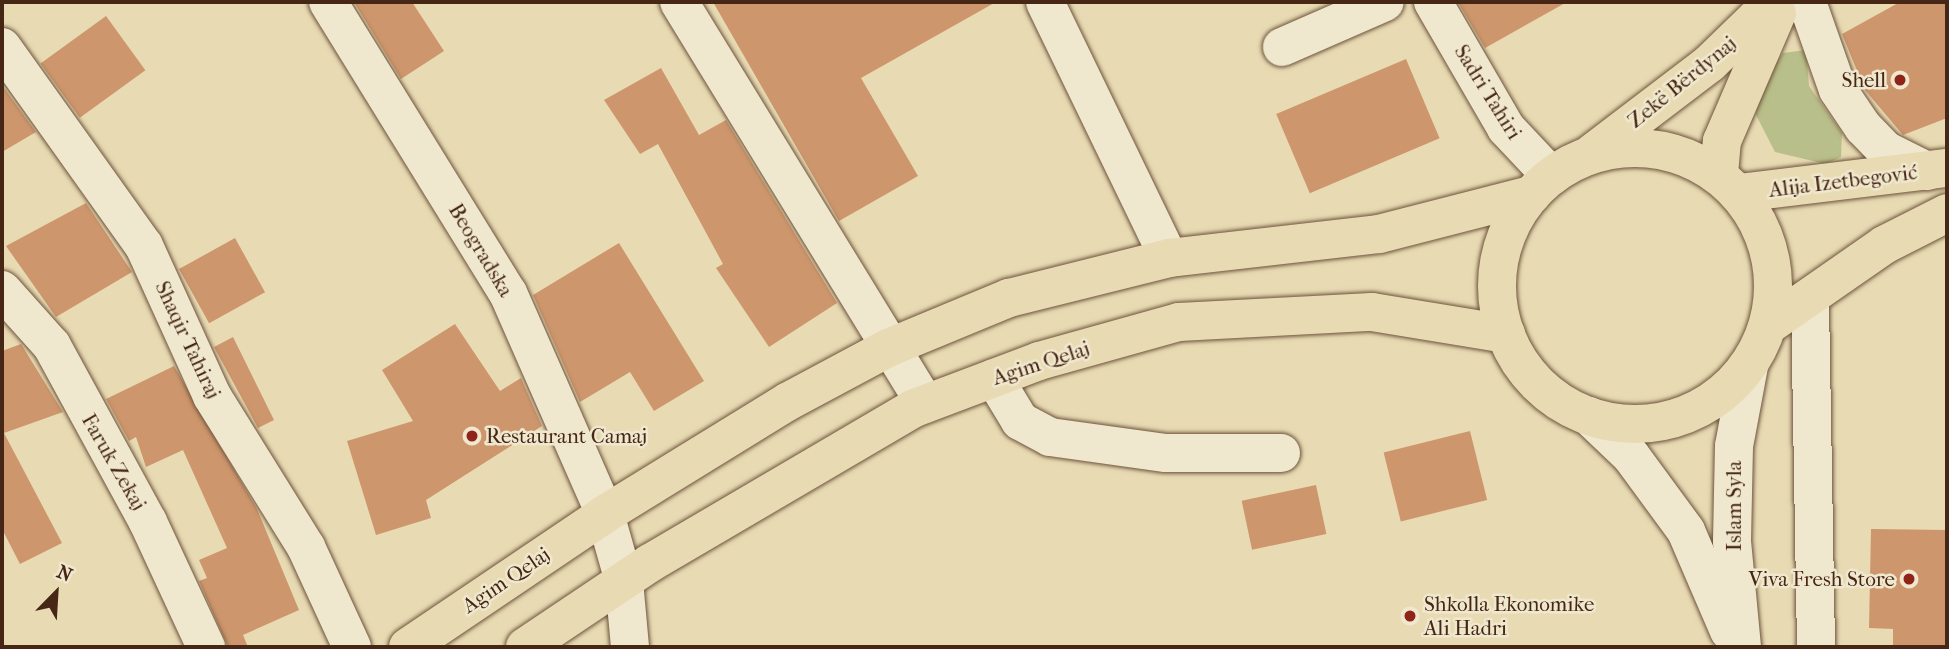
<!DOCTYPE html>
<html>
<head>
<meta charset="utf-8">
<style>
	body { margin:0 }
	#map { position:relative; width:1949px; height:649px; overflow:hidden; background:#e8dbb3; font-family:"IM FELL French Canon",serif }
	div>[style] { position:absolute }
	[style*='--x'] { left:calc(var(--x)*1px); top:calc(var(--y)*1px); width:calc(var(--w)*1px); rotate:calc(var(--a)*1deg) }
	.green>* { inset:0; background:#b9bf8a }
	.building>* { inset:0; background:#ce966c; transform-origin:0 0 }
	.roads { filter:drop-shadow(0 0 2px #6e533c) drop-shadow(0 0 2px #6e533c) }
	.minor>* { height:38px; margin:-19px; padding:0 19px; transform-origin:19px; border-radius:19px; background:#f0e8ce }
	.major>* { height:38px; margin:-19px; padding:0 19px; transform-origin:19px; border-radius:19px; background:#e8dbb3 }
	.major>.ring { margin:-19px; padding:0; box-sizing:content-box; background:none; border:38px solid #e8dbb3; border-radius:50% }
	.dots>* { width:19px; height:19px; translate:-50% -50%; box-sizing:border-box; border:4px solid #f0e8ce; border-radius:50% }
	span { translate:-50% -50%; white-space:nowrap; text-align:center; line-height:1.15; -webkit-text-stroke:5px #f0e8ce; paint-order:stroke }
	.poi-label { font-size:21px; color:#462615 }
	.right { translate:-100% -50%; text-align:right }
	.left { translate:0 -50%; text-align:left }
	.street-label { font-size:21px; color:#462615 }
	.frame { position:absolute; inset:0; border:4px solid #462615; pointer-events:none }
	.north { position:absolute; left:21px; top:558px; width:70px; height:70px; -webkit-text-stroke:5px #f0e8ce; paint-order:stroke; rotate:24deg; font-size:19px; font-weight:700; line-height:28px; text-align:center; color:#462615 }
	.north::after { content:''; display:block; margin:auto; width:24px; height:32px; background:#462615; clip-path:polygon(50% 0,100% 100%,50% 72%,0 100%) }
</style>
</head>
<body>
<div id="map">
	<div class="green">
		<div style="clip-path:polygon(1806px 50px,1809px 86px,1842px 133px,1841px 157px,1826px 164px,1775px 152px,1756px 115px,1757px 94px,1783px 53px)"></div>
	</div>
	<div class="building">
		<div style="clip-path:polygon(354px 2px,412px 2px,444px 51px,401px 79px)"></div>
		<div style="clip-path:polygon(713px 2px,996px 2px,861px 78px,918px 176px,839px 221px)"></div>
		<div style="clip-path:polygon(1458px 2px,1567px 2px,1485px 48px)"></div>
		<div style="clip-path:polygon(1900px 2px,1947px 2px,1947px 118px,1903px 135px,1865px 90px,1842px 34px)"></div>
		<div style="left:106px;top:16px;width:67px;height:81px;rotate:54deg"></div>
		<div style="left:1406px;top:59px;width:86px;height:141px;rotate:67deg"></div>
		<div style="clip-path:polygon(661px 68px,699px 135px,726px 120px,837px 303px,769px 347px,716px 268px,723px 264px,658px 144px,640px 154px,604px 100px)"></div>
		<div style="clip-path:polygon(4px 88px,36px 132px,2px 152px,2px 90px)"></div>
		<div style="clip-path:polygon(86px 203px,132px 272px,56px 317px,6px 246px)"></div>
		<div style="left:235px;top:238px;width:62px;height:64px;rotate:61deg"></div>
		<div style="clip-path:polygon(619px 243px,704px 381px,654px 411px,630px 372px,580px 402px,533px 295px)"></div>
		<div style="clip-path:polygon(455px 324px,500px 391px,521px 378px,542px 426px,426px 500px,431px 518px,376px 535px,347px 441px,413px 421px,382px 370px)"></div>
		<div style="clip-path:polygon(233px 337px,274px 420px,258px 428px,214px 347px)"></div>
		<div style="clip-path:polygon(21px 344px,63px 412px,4px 433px,62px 543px,20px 564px,2px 529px,2px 351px)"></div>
		<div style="clip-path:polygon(174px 366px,257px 509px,299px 610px,243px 635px,248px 647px,228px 647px,199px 581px,207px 578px,199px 560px,227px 548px,183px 450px,146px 467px,136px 437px,129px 441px,106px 399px)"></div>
		<div style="left:1470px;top:431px;width:71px;height:89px;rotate:76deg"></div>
		<div style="left:1316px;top:485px;width:50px;height:76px;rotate:78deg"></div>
		<div style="clip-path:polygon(1871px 529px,1947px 530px,1947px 647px,1893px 647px,1893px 629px,1869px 628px)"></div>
	</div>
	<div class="roads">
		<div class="minor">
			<div style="--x:328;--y:2;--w:342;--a:58.3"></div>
			<div style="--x:508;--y:293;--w:241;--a:66.3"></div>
			<div style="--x:605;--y:514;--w:70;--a:74.2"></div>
			<div style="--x:624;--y:581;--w:66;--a:84.8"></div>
			<div style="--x:679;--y:2;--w:471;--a:58.5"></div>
			<div style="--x:1045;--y:2;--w:284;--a:64.2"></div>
			<div style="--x:1433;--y:2;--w:146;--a:59.9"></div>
			<div style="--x:1506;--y:128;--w:66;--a:46.8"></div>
			<div style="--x:1807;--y:2;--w:93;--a:70.6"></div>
			<div style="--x:1838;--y:90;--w:45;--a:56"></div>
			<div style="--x:1863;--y:127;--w:32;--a:46"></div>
			<div style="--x:1885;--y:150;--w:47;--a:26.6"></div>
			<div style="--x:2;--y:47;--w:244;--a:54.5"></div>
			<div style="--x:144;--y:246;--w:165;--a:65.6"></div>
			<div style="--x:212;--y:396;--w:178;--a:58.1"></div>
			<div style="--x:306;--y:547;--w:110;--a:65.3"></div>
			<div style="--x:1282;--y:47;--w:112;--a:-23.6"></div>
			<div style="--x:2;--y:290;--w:75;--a:48.2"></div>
			<div style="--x:52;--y:346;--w:200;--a:61.4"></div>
			<div style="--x:148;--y:522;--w:138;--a:65.1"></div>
			<div style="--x:1810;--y:302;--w:345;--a:89"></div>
			<div style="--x:994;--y:378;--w:50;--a:58.8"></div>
			<div style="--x:1020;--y:421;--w:34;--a:28"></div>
			<div style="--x:1050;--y:437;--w:117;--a:7.9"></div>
			<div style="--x:1166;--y:453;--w:115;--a:0"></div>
			<div style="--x:1589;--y:416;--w:58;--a:43.6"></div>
			<div style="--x:1631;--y:456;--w:93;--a:53.7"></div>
			<div style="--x:1686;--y:531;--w:109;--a:66.7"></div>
			<div style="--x:1742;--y:647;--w:106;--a:-95.4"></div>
			<div style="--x:1732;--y:541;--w:95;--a:-88.8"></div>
			<div style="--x:1734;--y:446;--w:81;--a:-79.4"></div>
		</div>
		<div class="major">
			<div class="ring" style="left:1497px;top:148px;width:238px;height:238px"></div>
			<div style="--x:1592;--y:153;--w:148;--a:-37.3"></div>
			<div style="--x:1710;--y:63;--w:88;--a:-44.1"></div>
			<div style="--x:1719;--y:174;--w:33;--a:-85"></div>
			<div style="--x:1722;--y:141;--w:139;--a:-66.7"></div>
			<div style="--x:1739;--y:193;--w:209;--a:-6.9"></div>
			<div style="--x:1769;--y:325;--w:140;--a:-34.8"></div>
			<div style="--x:1884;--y:245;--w:71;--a:-26.9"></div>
			<div style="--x:408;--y:647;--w:238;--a:-34"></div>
			<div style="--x:605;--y:514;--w:214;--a:-31.6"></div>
			<div style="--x:787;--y:402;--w:115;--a:-28.1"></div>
			<div style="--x:888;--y:348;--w:131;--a:-22.5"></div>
			<div style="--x:1009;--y:298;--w:165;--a:-14"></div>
			<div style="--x:1169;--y:258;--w:211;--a:-6.5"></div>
			<div style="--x:1379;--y:234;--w:157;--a:-14.4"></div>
			<div style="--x:525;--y:647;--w:151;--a:-33.9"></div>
			<div style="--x:650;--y:563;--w:304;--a:-30.4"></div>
			<div style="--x:912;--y:409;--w:136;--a:-20.7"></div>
			<div style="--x:1039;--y:361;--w:145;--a:-15.6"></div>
			<div style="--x:1179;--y:322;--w:193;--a:-3"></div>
			<div style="--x:1372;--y:312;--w:136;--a:9.3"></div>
		</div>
	</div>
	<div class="dots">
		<div style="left:1900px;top:80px;background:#8f2418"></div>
		<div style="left:472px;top:436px;background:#8f2418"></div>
		<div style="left:1909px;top:579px;background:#8f2418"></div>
		<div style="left:1410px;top:616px;background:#8f2418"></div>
	</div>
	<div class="poi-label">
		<span class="right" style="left:1886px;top:80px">Shell</span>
		<span class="left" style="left:486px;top:436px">Restaurant Camaj</span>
		<span class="right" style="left:1895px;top:579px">Viva Fresh Store</span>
		<span class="left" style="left:1424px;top:616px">Shkolla Ekonomike<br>Ali Hadri</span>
	</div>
	<div class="street-label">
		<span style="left:1682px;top:82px;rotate:-39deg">Zekë Bërdynaj</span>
		<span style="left:1488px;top:92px;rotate:58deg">Sadri Tahiri</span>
		<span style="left:1843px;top:181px;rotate:-7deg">Alija Izetbegović</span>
		<span style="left:481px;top:250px;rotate:59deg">Beogradska</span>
		<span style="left:188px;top:340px;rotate:65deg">Shaqir Tahiraj</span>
		<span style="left:1041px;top:363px;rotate:-18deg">Agim Qelaj</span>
		<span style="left:114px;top:462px;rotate:60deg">Faruk Zekaj</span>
		<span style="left:1734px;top:506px;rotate:-90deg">Islam Syla</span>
		<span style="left:506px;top:580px;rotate:-34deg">Agim Qelaj</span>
	</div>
	<div class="frame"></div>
	<div class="north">N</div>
</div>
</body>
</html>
